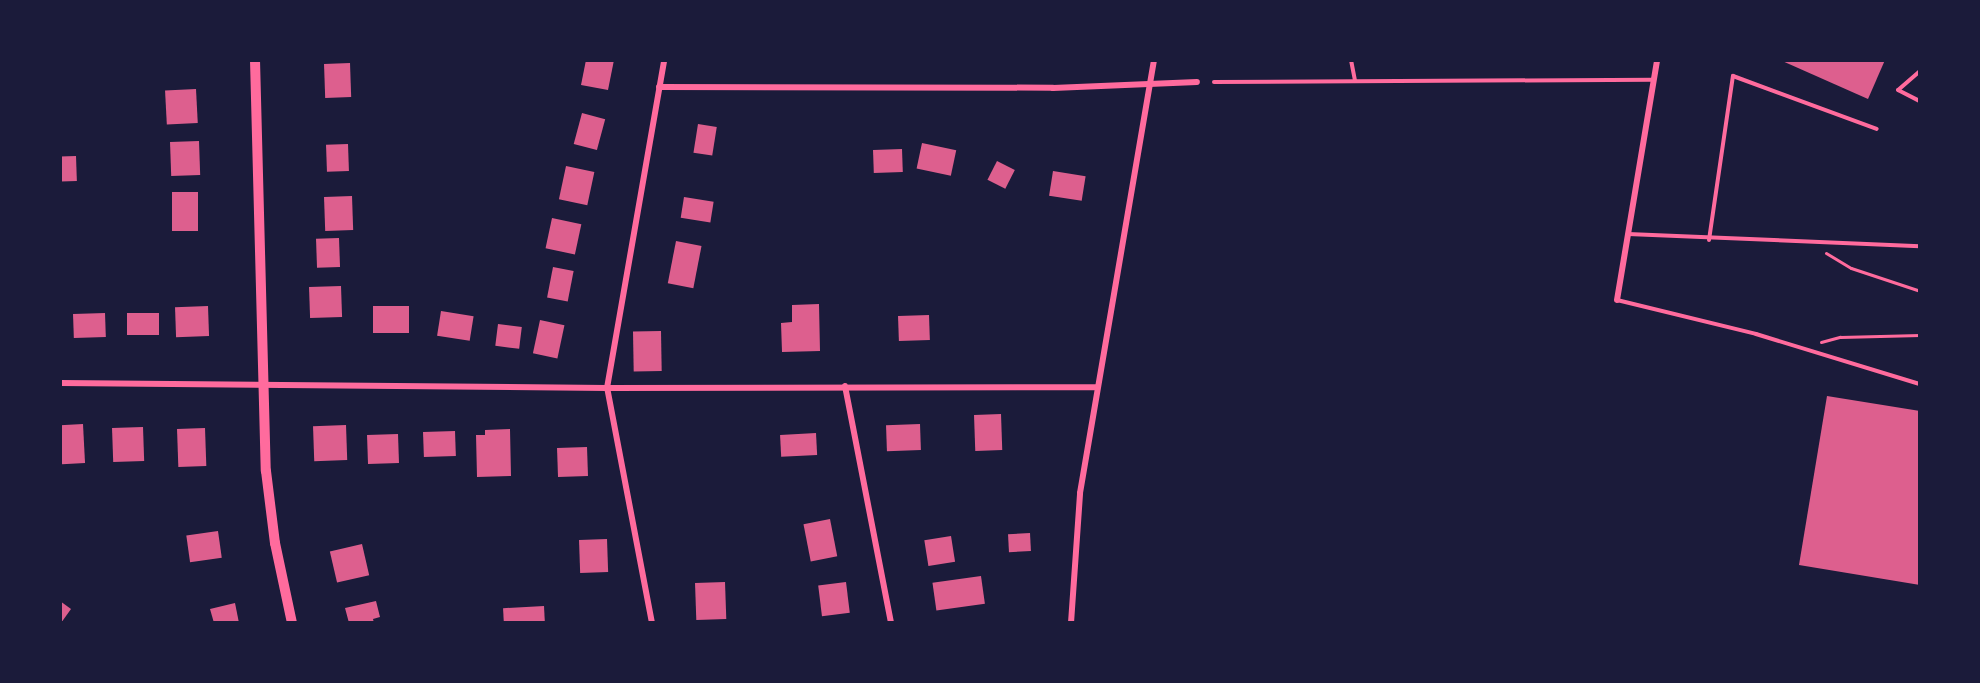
<!DOCTYPE html>
<html>
<head>
<meta charset="utf-8">
<style>
	body { margin:0 }
	#map { position:relative; width:1980px; height:683px; overflow:hidden; background:#1b1b3a; font-family:Karla,sans-serif }
	div>[style] { position:absolute }
	[style*='--x'] { left:calc(var(--x)*1px); top:calc(var(--y)*1px); width:calc(var(--w)*1px); rotate:calc(var(--a)*1deg) }
	.building>* { inset:0; background:#dd5f8e; transform-origin:0 0 }
	.path>* { height:3px; margin:-1.5px; padding:0 1.5px; transform-origin:1.5px; border-radius:1.5px; background:#ff6b9d }
	.service>* { height:4px; margin:-2px; padding:0 2px; transform-origin:2px; border-radius:2px; background:#ff6b9d }
	.minor>* { height:6px; margin:-3px; padding:0 3px; transform-origin:3px; border-radius:3px; background:#ff6b9d }
	.secondary>* { height:10px; margin:-5px; padding:0 5px; transform-origin:5px; border-radius:5px; background:#ff6b9d }
	span { translate:-50% -50%; white-space:nowrap; text-align:center; line-height:1.15; -webkit-text-stroke:5px #1b1b3a; paint-order:stroke }
	.frame { position:absolute; inset:0; border:62px solid #1b1b3a; pointer-events:none }
</style>
</head>
<body>
<div id="map">
	<div class="building">
		<div style="clip-path:polygon(586px 60px,614px 60px,608px 90px,581px 85px)"></div>
		<div style="clip-path:polygon(1780px 60px,1885px 60px,1868px 99px)"></div>
		<div style="left:350px;top:63px;width:34px;height:26px;rotate:88deg"></div>
		<div style="left:196px;top:89px;width:34px;height:31px;rotate:87deg"></div>
		<div style="left:582px;top:113px;width:24px;height:32px;rotate:15deg"></div>
		<div style="left:698px;top:124px;width:19px;height:29px;rotate:9deg"></div>
		<div style="left:199px;top:141px;width:34px;height:29px;rotate:88deg"></div>
		<div style="left:922px;top:143px;width:35px;height:26px;rotate:12deg"></div>
		<div style="left:348px;top:144px;width:27px;height:22px;rotate:88deg"></div>
		<div style="left:902px;top:149px;width:23px;height:29px;rotate:88deg"></div>
		<div style="left:76px;top:156px;width:25px;height:16px;rotate:88deg"></div>
		<div style="left:997px;top:161px;width:20px;height:21px;rotate:27deg"></div>
		<div style="left:566px;top:166px;width:29px;height:34px;rotate:12deg"></div>
		<div style="left:1053px;top:171px;width:33px;height:25px;rotate:9deg"></div>
		<div style="left:172px;top:192px;width:26px;height:39px"></div>
		<div style="left:352px;top:196px;width:34px;height:28px;rotate:88deg"></div>
		<div style="left:684px;top:197px;width:30px;height:21px;rotate:9deg"></div>
		<div style="left:552px;top:218px;width:30px;height:31px;rotate:12deg"></div>
		<div style="left:339px;top:238px;width:29px;height:23px;rotate:88deg"></div>
		<div style="left:676px;top:241px;width:26px;height:43px;rotate:11deg"></div>
		<div style="left:553px;top:267px;width:21px;height:31px;rotate:11deg"></div>
		<div style="left:341px;top:286px;width:31px;height:32px;rotate:88deg"></div>
		<div style="clip-path:polygon(819px 304px,820px 351px,782px 352px,781px 323px,792px 322px,792px 305px)"></div>
		<div style="left:208px;top:306px;width:30px;height:33px;rotate:88deg"></div>
		<div style="left:373px;top:306px;width:36px;height:27px"></div>
		<div style="left:441px;top:311px;width:33px;height:25px;rotate:9deg"></div>
		<div style="left:105px;top:313px;width:24px;height:32px;rotate:88deg"></div>
		<div style="left:159px;top:313px;width:22px;height:32px;rotate:90deg"></div>
		<div style="left:929px;top:315px;width:25px;height:31px;rotate:88deg"></div>
		<div style="left:540px;top:320px;width:25px;height:34px;rotate:12deg"></div>
		<div style="left:498px;top:324px;width:24px;height:22px;rotate:7deg"></div>
		<div style="left:661px;top:331px;width:40px;height:28px;rotate:89deg"></div>
		<div style="clip-path:polygon(1827px 396px,1920px 411px,1920px 585px,1799px 565px)"></div>
		<div style="left:1001px;top:414px;width:36px;height:27px;rotate:88deg"></div>
		<div style="left:83px;top:424px;width:39px;height:23px;rotate:87deg"></div>
		<div style="left:920px;top:424px;width:26px;height:34px;rotate:88deg"></div>
		<div style="left:346px;top:425px;width:35px;height:33px;rotate:88deg"></div>
		<div style="left:143px;top:427px;width:34px;height:31px;rotate:88deg"></div>
		<div style="left:205px;top:428px;width:38px;height:28px;rotate:88deg"></div>
		<div style="clip-path:polygon(510px 429px,511px 476px,477px 477px,476px 435px,485px 435px,485px 430px)"></div>
		<div style="left:455px;top:431px;width:25px;height:32px;rotate:88deg"></div>
		<div style="left:816px;top:433px;width:22px;height:36px;rotate:87deg"></div>
		<div style="left:398px;top:434px;width:29px;height:31px;rotate:88deg"></div>
		<div style="left:587px;top:447px;width:29px;height:30px;rotate:88deg"></div>
		<div style="left:830px;top:519px;width:38px;height:27px;rotate:79deg"></div>
		<div style="left:218px;top:531px;width:27px;height:32px;rotate:82deg"></div>
		<div style="left:1030px;top:533px;width:18px;height:22px;rotate:87deg"></div>
		<div style="left:951px;top:536px;width:26px;height:27px;rotate:81deg"></div>
		<div style="left:607px;top:539px;width:33px;height:28px;rotate:88deg"></div>
		<div style="left:362px;top:544px;width:32px;height:33px;rotate:77deg"></div>
		<div style="left:981px;top:576px;width:28px;height:49px;rotate:82deg"></div>
		<div style="left:725px;top:582px;width:37px;height:30px;rotate:88deg"></div>
		<div style="left:846px;top:582px;width:31px;height:28px;rotate:83deg"></div>
		<div style="clip-path:polygon(60px 601px,71px 609px,61px 623px,60px 623px)"></div>
		<div style="clip-path:polygon(376px 601px,380px 617px,373px 619px,374px 623px,349px 623px,345px 608px)"></div>
		<div style="clip-path:polygon(235px 603px,239px 623px,214px 623px,210px 609px)"></div>
		<div style="left:544px;top:606px;width:17px;height:41px;rotate:87deg"></div>
	</div>
	<div class="path">
		<div style="--x:1826;--y:253;--w:29;--a:31"></div>
		<div style="--x:1851;--y:268;--w:73;--a:18.4"></div>
		<div style="--x:1821;--y:342;--w:20;--a:-15"></div>
		<div style="--x:1840;--y:337;--w:80;--a:-1.4"></div>
	</div>
	<div class="service">
		<div style="--x:1351;--y:60;--w:21;--a:79"></div>
		<div style="--x:1920;--y:71;--w:29;--a:139"></div>
		<div style="--x:1898;--y:90;--w:25;--a:27"></div>
		<div style="--x:1214;--y:82;--w:439;--a:-0.3"></div>
		<div style="--x:1628;--y:234;--w:292;--a:2.4"></div>
		<div style="--x:1709;--y:240;--w:166;--a:-81.7"></div>
		<div style="--x:1733;--y:76;--w:153;--a:20.2"></div>
		<div style="--x:1617;--y:300;--w:143;--a:13.7"></div>
		<div style="--x:1756;--y:334;--w:171;--a:17"></div>
	</div>
	<div class="minor">
		<div style="--x:659;--y:87;--w:394;--a:0.1"></div>
		<div style="--x:1053;--y:88;--w:144;--a:-2.4"></div>
		<div style="--x:1617;--y:300;--w:243;--a:-80.5"></div>
		<div style="--x:60;--y:383;--w:547;--a:0.52"></div>
		<div style="--x:607;--y:388;--w:490;--a:-0.1"></div>
		<div style="--x:845;--y:386;--w:241;--a:79"></div>
		<div style="--x:652;--y:623;--w:239;--a:-100.8"></div>
		<div style="--x:607;--y:388;--w:333;--a:-80.1"></div>
		<div style="--x:1071;--y:623;--w:130;--a:-86"></div>
		<div style="--x:1080;--y:493;--w:439;--a:-80.3"></div>
	</div>
	<div class="secondary">
		<div style="--x:255;--y:60;--w:411;--a:88.5"></div>
		<div style="--x:266;--y:471;--w:73;--a:82.9"></div>
		<div style="--x:275;--y:543;--w:82;--a:78"></div>
	</div>
	<div class="frame"></div>
</div>
</body>
</html>
